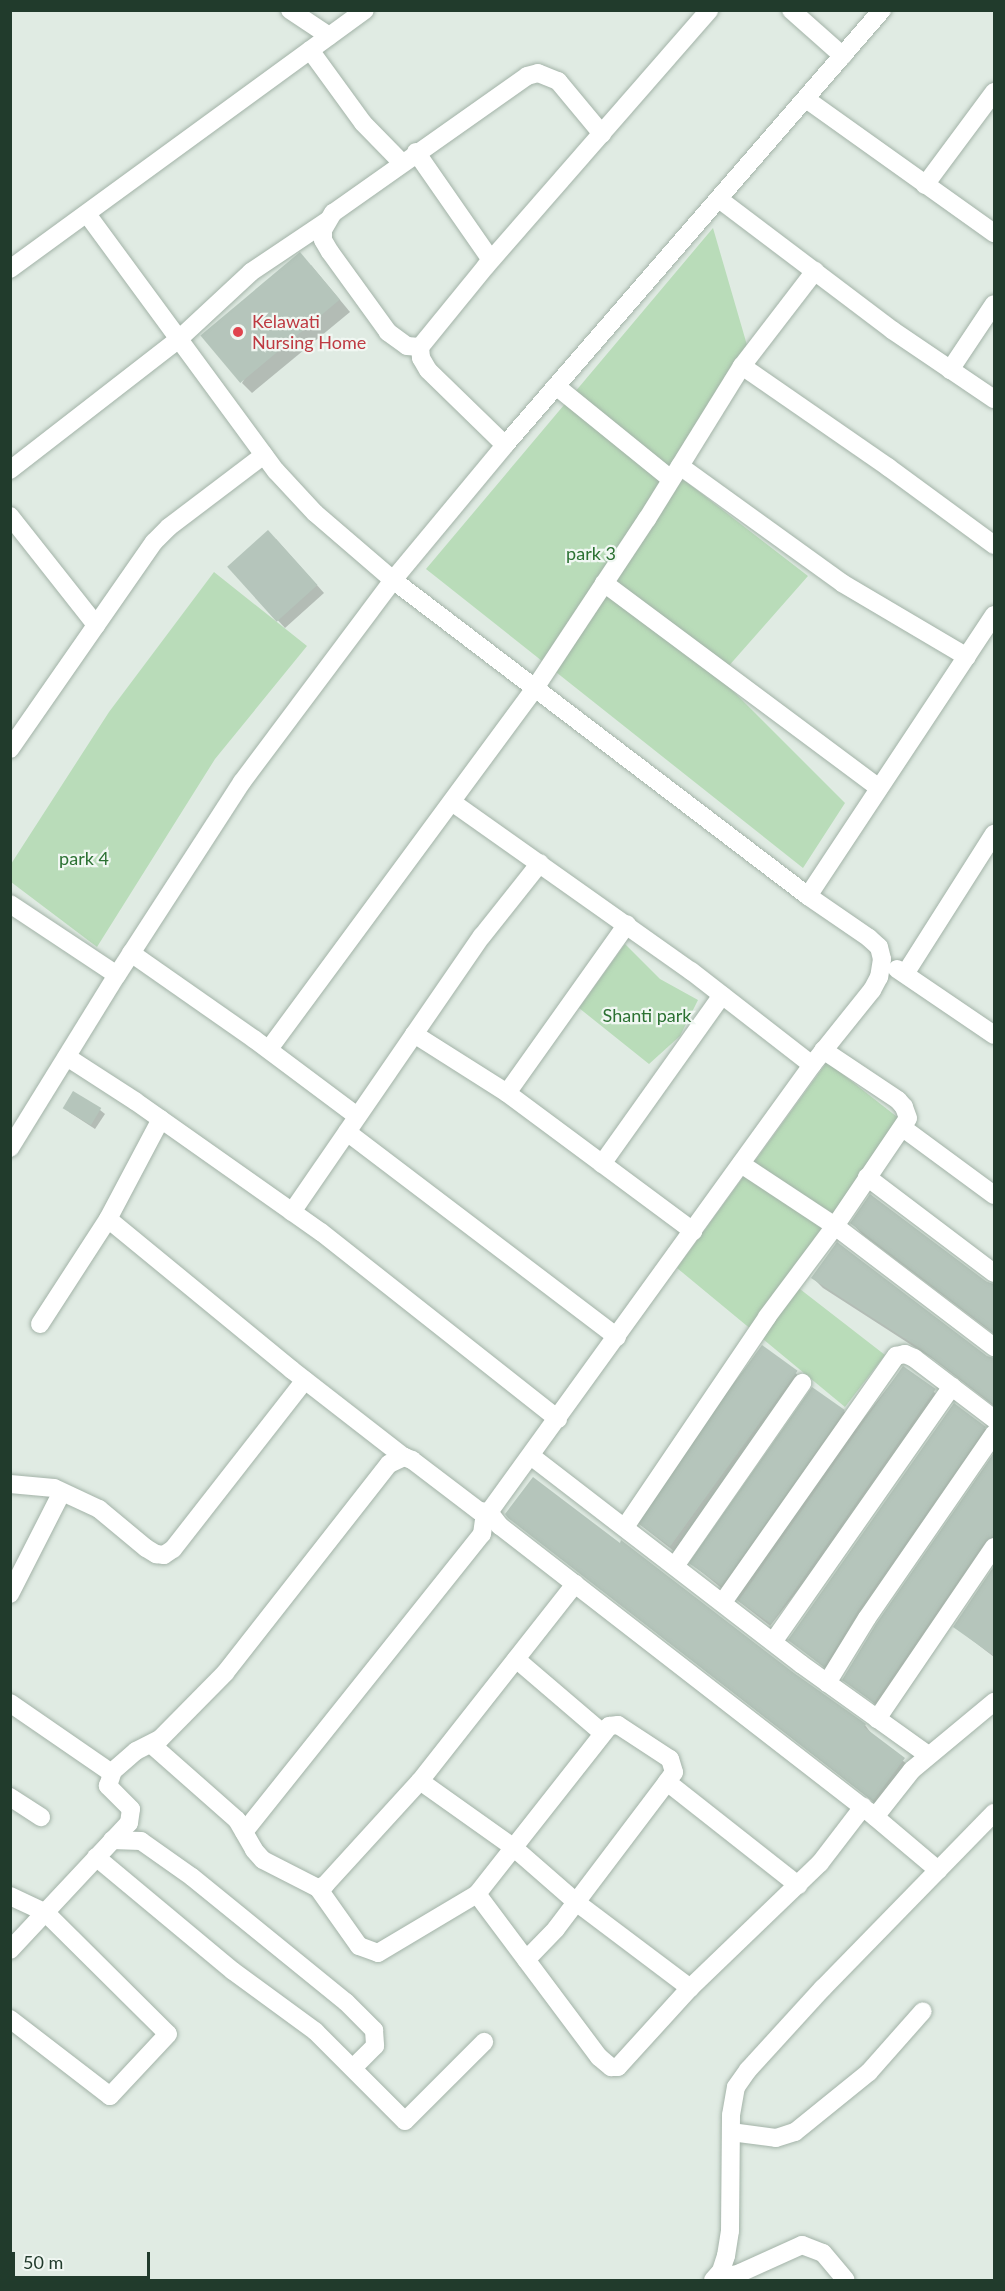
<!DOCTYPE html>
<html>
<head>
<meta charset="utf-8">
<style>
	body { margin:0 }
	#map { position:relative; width:1005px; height:2291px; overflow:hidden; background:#e0ebe3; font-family:Lato,sans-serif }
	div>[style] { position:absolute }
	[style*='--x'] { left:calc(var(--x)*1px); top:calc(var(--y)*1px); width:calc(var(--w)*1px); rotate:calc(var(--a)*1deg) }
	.green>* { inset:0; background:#b9dcb9 }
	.shadow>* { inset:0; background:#0003; transform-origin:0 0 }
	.building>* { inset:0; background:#b5c5bb; transform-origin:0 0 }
	.roads { filter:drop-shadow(0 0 2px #a3b3a8) drop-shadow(0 0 2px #a3b3a8) }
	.street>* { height:18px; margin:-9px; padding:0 9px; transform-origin:9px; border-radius:9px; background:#fff }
	.secondary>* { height:18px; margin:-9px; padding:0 9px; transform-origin:9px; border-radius:9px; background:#fff }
	.dots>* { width:16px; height:16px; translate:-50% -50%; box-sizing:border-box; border:3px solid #f0f7f2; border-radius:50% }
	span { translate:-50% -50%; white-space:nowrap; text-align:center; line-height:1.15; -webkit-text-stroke:4.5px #f0f7f2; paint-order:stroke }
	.health-label { font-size:18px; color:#be3a42 }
	.left { translate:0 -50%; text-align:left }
	.park-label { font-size:18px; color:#2b7132 }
	.frame { position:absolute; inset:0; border:12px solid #213b2c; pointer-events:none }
	.scale { position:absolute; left:12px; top:2252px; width:138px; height:27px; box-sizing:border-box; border:3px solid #213b2c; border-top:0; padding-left:8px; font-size:18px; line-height:21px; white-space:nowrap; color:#213b2c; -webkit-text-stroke:4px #f0f7f2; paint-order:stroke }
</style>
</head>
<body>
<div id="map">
	<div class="green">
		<div style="clip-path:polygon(713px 228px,749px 352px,680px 477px,808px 576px,719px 677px,845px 803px,803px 868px,426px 569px)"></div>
		<div style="clip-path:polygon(214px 572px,307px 646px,215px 759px,97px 947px,11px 882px,11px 864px,109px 712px)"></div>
		<div style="clip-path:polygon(625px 944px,660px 979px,698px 1000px,680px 1036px,649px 1064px,579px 1008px)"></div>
		<div style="clip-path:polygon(827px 1062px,901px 1120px,787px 1279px,885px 1355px,845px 1407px,677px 1268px)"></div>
	</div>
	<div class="shadow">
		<div style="clip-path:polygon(311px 265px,350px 312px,252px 393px,242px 383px)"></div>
		<div style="clip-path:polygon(276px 539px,324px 593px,285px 628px,229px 567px)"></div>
		<div style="clip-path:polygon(100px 1110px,105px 1114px,95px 1129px,69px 1112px)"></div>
		<div style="clip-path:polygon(852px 1223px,994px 1285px,994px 1334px,862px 1234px)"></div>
		<div style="clip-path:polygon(813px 1278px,987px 1357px,994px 1359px,994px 1406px,933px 1359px,823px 1288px)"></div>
		<div style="left:762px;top:1347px;width:58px;height:215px;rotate:38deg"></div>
		<div style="left:903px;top:1368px;width:54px;height:285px;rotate:38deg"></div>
		<div style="clip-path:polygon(844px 1411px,854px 1421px,731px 1596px,692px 1564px)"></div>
		<div style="clip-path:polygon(985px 1428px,994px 1438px,835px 1676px,790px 1640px)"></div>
		<div style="clip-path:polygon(994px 1453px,994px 1551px,885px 1712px,844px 1679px,878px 1625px)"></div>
		<div style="clip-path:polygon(517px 1524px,793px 1674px,865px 1725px,874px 1737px,914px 1770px,884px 1810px)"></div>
		<div style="clip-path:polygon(994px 1569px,994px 1657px,955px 1627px)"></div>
	</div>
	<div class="building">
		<div style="left:300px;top:252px;width:62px;height:130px;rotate:50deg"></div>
		<div style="left:268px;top:530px;width:74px;height:55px;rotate:48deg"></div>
		<div style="left:73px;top:1091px;width:33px;height:20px;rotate:31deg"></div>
		<div style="clip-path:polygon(870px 1194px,987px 1282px,994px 1284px,994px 1333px,850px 1223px)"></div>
		<div style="clip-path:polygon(837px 1242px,987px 1356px,994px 1358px,994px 1405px,921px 1349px,811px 1278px)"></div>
		<div style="left:762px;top:1345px;width:44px;height:217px;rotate:36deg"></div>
		<div style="left:903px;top:1366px;width:40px;height:287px;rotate:35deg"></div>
		<div style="left:812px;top:1387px;width:40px;height:215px;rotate:35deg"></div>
		<div style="clip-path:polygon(954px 1403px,986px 1427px,857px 1612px,824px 1667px,788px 1640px)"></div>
		<div style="clip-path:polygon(994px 1453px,994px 1536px,985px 1541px,874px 1703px,842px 1680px,876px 1624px)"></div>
		<div style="clip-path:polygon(533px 1477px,620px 1543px,621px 1540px,794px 1673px,866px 1724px,864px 1727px,905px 1758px,873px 1801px,508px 1518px,505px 1514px)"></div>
		<div style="clip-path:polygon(994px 1566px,994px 1656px,953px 1627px)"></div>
	</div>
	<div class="roads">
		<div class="street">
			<div style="--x:290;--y:10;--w:47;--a:33.7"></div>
			<div style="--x:791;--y:10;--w:69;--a:41.5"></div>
			<div style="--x:310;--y:50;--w:90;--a:54"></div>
			<div style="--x:363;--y:123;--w:56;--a:45.7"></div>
			<div style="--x:806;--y:99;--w:231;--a:35.5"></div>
			<div style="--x:416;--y:152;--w:131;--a:55.2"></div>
			<div style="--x:925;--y:185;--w:116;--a:-53.4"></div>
			<div style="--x:719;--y:199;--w:217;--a:37.1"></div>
			<div style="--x:892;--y:330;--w:123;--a:34.1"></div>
			<div style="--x:87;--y:214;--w:319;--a:53.7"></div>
			<div style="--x:276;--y:471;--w:57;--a:47.1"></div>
			<div style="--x:315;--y:513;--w:103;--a:40.7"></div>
			<div style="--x:393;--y:580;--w:522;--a:37.29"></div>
			<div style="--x:808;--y:896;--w:74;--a:34.5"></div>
			<div style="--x:869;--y:938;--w:13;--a:42"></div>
			<div style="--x:879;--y:947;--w:12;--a:76"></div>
			<div style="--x:882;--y:959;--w:18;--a:99"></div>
			<div style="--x:879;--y:977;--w:15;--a:118"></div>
			<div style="--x:872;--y:990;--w:96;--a:128.7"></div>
			<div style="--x:812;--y:1065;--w:551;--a:125.85"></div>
			<div style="--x:489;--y:1512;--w:10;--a:-174"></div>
			<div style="--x:479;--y:1511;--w:84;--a:-142.7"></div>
			<div style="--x:412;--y:1460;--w:9;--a:-159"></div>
			<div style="--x:404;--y:1457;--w:142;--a:-142.2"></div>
			<div style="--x:292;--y:1370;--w:238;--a:-140.6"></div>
			<div style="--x:420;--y:347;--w:13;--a:-176"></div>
			<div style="--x:407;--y:346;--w:24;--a:-144"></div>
			<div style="--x:388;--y:332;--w:99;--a:-125.9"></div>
			<div style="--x:330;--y:252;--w:14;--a:-120"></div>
			<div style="--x:323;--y:240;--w:10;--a:-90"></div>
			<div style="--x:323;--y:230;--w:20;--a:-60"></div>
			<div style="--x:333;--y:213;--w:237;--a:-35.2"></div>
			<div style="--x:527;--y:76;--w:11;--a:-15"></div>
			<div style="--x:538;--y:73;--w:22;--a:22"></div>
			<div style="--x:558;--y:81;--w:69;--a:50.3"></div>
			<div style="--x:742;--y:366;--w:178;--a:34.7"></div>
			<div style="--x:888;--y:467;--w:132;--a:36.3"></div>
			<div style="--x:950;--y:370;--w:79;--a:-56.3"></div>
			<div style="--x:556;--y:386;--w:148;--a:39"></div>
			<div style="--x:505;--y:445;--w:107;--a:-135.8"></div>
			<div style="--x:428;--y:370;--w:14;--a:-120"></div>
			<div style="--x:421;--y:358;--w:11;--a:-95"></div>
			<div style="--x:420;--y:347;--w:104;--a:-50.8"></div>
			<div style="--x:486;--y:266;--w:340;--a:-48.9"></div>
			<div style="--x:680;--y:466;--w:200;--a:35.8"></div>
			<div style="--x:842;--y:583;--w:145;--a:30.6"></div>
			<div style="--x:10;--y:470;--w:214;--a:-37.8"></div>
			<div style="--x:179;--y:339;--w:98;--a:-42.9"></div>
			<div style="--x:251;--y:272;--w:92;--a:-33.9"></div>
			<div style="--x:10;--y:516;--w:139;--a:51.7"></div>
			<div style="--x:604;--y:583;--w:343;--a:36.7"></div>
			<div style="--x:10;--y:749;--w:252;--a:-55.2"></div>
			<div style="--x:154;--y:542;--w:21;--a:-45"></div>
			<div style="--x:169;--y:527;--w:119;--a:-37.2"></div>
			<div style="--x:452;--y:802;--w:293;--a:35.3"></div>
			<div style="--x:691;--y:971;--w:153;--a:37.8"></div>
			<div style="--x:808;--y:896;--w:337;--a:-56.5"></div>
			<div style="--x:10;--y:904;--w:128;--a:33.6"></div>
			<div style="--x:131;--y:953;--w:150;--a:35"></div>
			<div style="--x:254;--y:1039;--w:129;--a:36.8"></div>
			<div style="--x:897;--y:969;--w:117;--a:34.2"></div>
			<div style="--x:905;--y:974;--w:166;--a:-57.6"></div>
			<div style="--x:414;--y:1034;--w:110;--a:32.4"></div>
			<div style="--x:507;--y:1093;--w:232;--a:36.6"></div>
			<div style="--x:269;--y:1049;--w:448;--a:-53.6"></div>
			<div style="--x:535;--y:688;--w:203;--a:-56.5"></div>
			<div style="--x:647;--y:519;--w:180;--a:-58.2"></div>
			<div style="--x:742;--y:366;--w:120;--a:-52.5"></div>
			<div style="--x:67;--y:1057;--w:81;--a:32.9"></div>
			<div style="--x:135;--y:1101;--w:228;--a:35.2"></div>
			<div style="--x:321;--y:1232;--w:302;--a:38.3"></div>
			<div style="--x:507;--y:1093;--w:207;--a:-54.6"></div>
			<div style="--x:903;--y:1128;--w:113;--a:36.4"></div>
			<div style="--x:347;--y:1132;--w:339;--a:37.2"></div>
			<div style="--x:602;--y:1164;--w:207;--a:-54.6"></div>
			<div style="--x:741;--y:1164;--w:113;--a:33.4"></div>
			<div style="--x:835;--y:1226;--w:200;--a:37.3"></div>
			<div style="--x:867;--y:1177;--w:159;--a:37.1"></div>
			<div style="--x:292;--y:1212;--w:335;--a:-55.5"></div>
			<div style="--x:482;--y:936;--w:93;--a:-51.5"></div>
			<div style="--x:40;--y:1324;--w:125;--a:-57.1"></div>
			<div style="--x:108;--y:1219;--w:113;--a:-62.1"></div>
			<div style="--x:531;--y:1456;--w:341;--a:37.6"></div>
			<div style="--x:801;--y:1664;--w:156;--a:35.6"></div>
			<div style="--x:10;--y:1484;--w:44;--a:5.2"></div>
			<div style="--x:54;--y:1488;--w:50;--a:25"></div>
			<div style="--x:99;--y:1509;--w:61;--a:39.7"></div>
			<div style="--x:146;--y:1548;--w:12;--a:31"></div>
			<div style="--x:156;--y:1554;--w:8;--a:7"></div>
			<div style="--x:164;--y:1555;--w:11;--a:-34"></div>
			<div style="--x:173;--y:1549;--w:214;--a:-52"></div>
			<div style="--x:489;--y:1512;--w:18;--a:52"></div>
			<div style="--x:500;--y:1526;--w:465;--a:37.8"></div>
			<div style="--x:868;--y:1811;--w:92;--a:40.1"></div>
			<div style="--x:625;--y:1527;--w:254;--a:-55.9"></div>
			<div style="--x:767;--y:1317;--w:114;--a:-53.2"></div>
			<div style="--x:835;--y:1226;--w:130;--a:-55.9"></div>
			<div style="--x:908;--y:1118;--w:12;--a:-110"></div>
			<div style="--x:904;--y:1107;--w:9;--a:-131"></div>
			<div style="--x:898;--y:1100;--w:90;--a:-146.3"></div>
			<div style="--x:675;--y:1566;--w:223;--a:-55.2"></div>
			<div style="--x:10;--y:1594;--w:114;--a:-63"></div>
			<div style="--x:723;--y:1602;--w:301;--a:-54.9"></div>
			<div style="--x:896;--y:1356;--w:9;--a:-13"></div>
			<div style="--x:905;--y:1354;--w:10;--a:24"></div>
			<div style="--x:914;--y:1358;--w:101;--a:37.3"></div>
			<div style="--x:773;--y:1642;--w:312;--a:-55"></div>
			<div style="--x:516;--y:1659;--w:109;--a:40.5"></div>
			<div style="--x:599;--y:1730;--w:4;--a:14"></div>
			<div style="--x:827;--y:1683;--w:76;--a:-58.4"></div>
			<div style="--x:867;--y:1618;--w:224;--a:-55.4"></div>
			<div style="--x:10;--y:1703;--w:121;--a:34.6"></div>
			<div style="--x:110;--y:1772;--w:3;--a:-18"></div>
			<div style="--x:877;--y:1719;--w:208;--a:-55.8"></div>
			<div style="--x:152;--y:1745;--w:113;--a:41.4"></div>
			<div style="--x:237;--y:1820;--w:34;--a:60"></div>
			<div style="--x:254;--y:1850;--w:13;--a:48"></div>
			<div style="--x:263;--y:1860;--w:62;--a:27"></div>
			<div style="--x:318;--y:1888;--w:8;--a:-23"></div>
			<div style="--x:325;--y:1885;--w:141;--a:-47.6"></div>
			<div style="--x:420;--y:1781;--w:251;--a:-51.8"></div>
			<div style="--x:420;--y:1781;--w:114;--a:35.4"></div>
			<div style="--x:513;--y:1847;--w:84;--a:41.1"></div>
			<div style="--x:576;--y:1902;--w:143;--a:37"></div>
			<div style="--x:667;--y:1782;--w:167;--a:38.2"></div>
			<div style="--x:10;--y:1797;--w:37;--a:33"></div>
			<div style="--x:875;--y:1817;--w:60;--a:-51.8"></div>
			<div style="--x:912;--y:1770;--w:107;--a:-39.7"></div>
			<div style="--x:244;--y:1832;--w:381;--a:-51.4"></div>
			<div style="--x:482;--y:1534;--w:21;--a:-82"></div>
			<div style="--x:112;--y:1840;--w:29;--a:2"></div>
			<div style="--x:141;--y:1841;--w:62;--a:35.2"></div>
			<div style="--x:192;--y:1877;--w:198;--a:39.1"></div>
			<div style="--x:346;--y:2002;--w:40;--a:45"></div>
			<div style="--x:374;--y:2030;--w:16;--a:86"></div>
			<div style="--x:375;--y:2046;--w:30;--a:135"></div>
			<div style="--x:96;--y:1857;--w:178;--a:39.8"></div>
			<div style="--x:233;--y:1971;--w:102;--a:36.2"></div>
			<div style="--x:315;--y:2031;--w:127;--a:45"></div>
			<div style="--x:405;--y:2121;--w:112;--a:-45"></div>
			<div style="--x:318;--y:1888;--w:71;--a:54.7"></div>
			<div style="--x:359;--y:1946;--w:20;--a:20"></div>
			<div style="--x:378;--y:1953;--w:115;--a:-30.8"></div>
			<div style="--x:477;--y:1894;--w:204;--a:53.2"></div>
			<div style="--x:599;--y:2057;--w:16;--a:40"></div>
			<div style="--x:611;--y:2067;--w:7;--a:0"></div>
			<div style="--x:618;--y:2067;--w:107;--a:-47.7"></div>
			<div style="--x:690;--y:1988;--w:180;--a:-43.9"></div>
			<div style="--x:820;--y:1863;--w:71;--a:-52.5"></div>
			<div style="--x:477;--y:1894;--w:214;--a:-51.8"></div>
			<div style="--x:609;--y:1726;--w:9;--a:-6"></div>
			<div style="--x:618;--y:1725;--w:62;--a:33.2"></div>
			<div style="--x:670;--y:1759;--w:14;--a:73"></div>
			<div style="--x:674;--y:1772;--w:12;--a:125"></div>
			<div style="--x:667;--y:1782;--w:184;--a:127.1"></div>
			<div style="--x:556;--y:1929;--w:43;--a:134.1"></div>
			<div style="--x:10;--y:1896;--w:38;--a:25"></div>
			<div style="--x:45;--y:1912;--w:173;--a:44.8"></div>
			<div style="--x:168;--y:2034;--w:85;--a:133.1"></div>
			<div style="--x:110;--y:2096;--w:126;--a:-142.4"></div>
			<div style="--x:10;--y:1950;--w:174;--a:-46.9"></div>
			<div style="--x:129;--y:1823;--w:14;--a:-82"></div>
			<div style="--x:131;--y:1809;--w:33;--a:-135"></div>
			<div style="--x:108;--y:1786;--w:16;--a:-72"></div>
			<div style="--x:113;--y:1771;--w:30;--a:-41"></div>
			<div style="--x:136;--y:1751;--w:27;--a:-27"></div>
			<div style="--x:160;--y:1739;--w:93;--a:-45.4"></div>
			<div style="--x:225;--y:1673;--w:266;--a:-51.9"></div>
			<div style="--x:389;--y:1464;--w:17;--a:-25"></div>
			<div style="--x:731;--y:2132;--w:45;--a:7.6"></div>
			<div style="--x:776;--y:2138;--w:20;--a:-18"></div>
			<div style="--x:795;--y:2132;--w:95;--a:-39"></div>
			<div style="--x:869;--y:2072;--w:81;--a:-48.5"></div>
			<div style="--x:715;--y:2279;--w:26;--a:-13"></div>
			<div style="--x:740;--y:2273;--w:68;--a:-24.3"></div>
			<div style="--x:802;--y:2245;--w:22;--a:21"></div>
			<div style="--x:823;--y:2253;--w:35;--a:50"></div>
			<div style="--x:713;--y:2280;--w:12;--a:-48"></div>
			<div style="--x:721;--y:2271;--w:16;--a:-72"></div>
			<div style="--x:726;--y:2256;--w:25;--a:-81"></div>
			<div style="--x:730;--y:2231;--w:116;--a:-89.5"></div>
			<div style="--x:731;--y:2115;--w:28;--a:-80"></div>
			<div style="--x:736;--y:2087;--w:21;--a:-55"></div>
			<div style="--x:748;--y:2070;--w:111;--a:-47.6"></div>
			<div style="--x:823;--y:1988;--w:245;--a:-45.7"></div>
		</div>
		<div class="secondary">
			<div style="--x:10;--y:269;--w:439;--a:-36.1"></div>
			<div style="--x:10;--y:1148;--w:203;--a:-58.3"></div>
			<div style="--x:117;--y:975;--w:230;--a:-57.1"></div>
			<div style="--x:242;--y:782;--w:252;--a:-53.2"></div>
			<div style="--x:393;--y:580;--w:175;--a:-50.3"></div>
			<div style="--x:505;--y:445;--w:576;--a:-49.09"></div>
		</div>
	</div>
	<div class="dots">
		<div style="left:238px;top:332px;background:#e0444e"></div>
	</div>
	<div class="health-label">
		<span class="left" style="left:252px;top:332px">Kelawati<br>Nursing Home</span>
	</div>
	<div class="park-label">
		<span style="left:591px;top:553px">park 3</span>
		<span style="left:84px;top:858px">park 4</span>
		<span style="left:647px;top:1015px">Shanti park</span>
	</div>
	<div class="frame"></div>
	<div class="scale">50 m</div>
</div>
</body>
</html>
